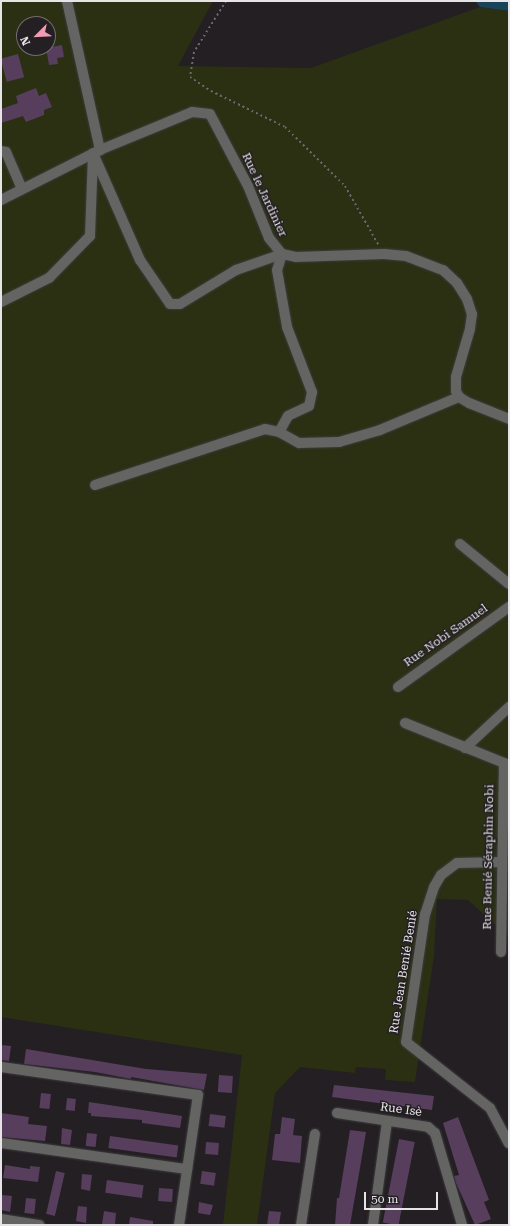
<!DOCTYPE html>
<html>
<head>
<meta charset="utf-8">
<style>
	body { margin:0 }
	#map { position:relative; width:510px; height:1226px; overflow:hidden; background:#231f23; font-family:"Roboto Serif",serif }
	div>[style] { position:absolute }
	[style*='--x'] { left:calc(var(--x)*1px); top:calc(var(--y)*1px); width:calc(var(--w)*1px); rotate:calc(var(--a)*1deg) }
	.green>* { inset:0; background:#2b3013 }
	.water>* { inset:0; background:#184359 }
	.building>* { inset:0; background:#573e5d; transform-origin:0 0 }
	.path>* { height:2px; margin-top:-1px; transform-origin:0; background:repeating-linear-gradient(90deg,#6b686b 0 2px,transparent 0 5px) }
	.roads { filter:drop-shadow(0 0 1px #3e3b3e) drop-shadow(0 0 1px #3e3b3e) }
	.minor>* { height:10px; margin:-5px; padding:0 5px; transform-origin:5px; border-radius:5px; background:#646462 }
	span { translate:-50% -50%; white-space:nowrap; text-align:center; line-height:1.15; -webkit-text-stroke:3px #231f23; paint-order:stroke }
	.street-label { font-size:12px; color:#e7e4e7 }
	.frame { position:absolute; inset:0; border:2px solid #e7e4e7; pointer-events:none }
	.north { position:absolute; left:16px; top:16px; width:40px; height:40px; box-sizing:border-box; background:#231f23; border:1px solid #716e71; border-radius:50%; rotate:246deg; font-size:11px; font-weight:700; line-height:16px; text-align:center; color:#e7e4e7 }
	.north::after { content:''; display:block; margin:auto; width:14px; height:18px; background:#f09ab4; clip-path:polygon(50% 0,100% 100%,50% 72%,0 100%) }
	.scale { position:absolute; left:364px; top:1192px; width:74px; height:18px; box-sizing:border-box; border:2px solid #e7e4e7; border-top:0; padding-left:5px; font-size:12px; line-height:14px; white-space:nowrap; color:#e7e4e7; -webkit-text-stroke:3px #231f23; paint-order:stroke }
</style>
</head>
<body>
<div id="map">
	<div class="green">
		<div style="clip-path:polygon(evenodd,1px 1px,213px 1px,178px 66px,311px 68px,480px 7px,509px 11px,509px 937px,468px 900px,437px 899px,434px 956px,415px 1082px,385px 1080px,386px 1069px,356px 1067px,355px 1073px,300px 1067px,275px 1093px,257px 1225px,223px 1225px,242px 1055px,1px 1017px,1px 1px,24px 24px,48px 24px,48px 48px,24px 48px,24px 24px)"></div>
	</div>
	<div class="water">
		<div style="clip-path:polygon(475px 1px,509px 1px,509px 11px,480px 7px)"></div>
	</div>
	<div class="building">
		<div style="clip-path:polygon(62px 45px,64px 57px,57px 58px,58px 64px,49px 65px,46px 48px)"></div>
		<div style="left:18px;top:54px;width:24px;height:18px;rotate:75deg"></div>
		<div style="clip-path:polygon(36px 88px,39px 96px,46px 93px,52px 107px,44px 110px,44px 115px,26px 122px,23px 116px,1px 123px,1px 109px,18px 103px,16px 96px)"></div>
		<div style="clip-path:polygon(1px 1045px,11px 1046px,9px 1061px,1px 1060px)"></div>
		<div style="clip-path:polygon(26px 1049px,146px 1069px,207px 1074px,204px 1090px,131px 1077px,131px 1079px,95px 1072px,24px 1064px)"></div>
		<div style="left:219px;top:1075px;width:14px;height:17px;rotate:4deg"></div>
		<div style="clip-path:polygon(334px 1085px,434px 1096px,432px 1110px,332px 1097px)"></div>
		<div style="left:41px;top:1093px;width:10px;height:15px;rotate:6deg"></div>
		<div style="left:67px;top:1098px;width:9px;height:12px;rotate:6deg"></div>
		<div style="clip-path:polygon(89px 1102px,182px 1116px,180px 1128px,142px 1123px,142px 1120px,91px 1116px,91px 1113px,88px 1113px)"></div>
		<div style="clip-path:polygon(1px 1113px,29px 1117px,28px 1124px,47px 1126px,45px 1141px,1px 1137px)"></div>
		<div style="left:210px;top:1114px;width:16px;height:12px;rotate:7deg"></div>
		<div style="clip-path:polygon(282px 1117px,295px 1119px,293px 1135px,302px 1136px,300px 1163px,272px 1160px,275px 1134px,280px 1134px)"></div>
		<div style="clip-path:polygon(458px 1117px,489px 1200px,484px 1202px,491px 1219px,475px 1225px,456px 1183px,454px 1176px,459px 1175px,443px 1123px)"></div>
		<div style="clip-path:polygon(62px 1128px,72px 1130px,70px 1145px,61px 1144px)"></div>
		<div style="clip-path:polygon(350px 1130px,366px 1132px,360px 1168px,350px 1225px,335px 1225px,337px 1198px,339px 1198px)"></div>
		<div style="left:87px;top:1133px;width:10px;height:13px;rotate:6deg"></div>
		<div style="left:110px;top:1136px;width:69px;height:12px;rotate:8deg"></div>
		<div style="left:399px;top:1139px;width:16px;height:85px;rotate:11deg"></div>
		<div style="left:206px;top:1142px;width:13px;height:12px;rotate:4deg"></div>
		<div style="clip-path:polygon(5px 1165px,30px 1169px,30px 1166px,40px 1167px,38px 1182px,3px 1178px)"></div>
		<div style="left:56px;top:1171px;width:9px;height:44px;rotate:13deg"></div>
		<div style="left:202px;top:1171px;width:14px;height:13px;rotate:8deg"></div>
		<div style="clip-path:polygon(82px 1174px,92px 1175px,90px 1191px,81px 1189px)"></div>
		<div style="left:107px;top:1180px;width:37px;height:13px;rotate:8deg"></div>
		<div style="left:159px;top:1188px;width:14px;height:13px;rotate:4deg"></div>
		<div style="clip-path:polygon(2px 1195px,12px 1196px,10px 1212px,1px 1210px)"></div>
		<div style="left:26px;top:1198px;width:10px;height:15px;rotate:6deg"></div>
		<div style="clip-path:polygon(199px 1202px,213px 1205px,210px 1215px,198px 1213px)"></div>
		<div style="clip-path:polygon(78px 1206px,87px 1207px,86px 1223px,76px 1221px)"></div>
		<div style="clip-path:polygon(104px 1211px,116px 1213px,115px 1225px,102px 1224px)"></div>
		<div style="clip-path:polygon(269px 1211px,281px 1212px,279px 1225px,267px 1225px)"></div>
		<div style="clip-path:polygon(130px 1217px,153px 1221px,153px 1225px,129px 1225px)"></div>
	</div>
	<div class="path">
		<div style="--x:226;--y:1;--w:60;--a:122.1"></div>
		<div style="--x:194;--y:52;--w:25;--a:99"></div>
		<div style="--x:190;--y:77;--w:25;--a:34"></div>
		<div style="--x:211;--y:91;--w:82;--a:25.9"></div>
		<div style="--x:285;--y:127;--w:84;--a:44.5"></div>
		<div style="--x:345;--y:186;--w:67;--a:60.4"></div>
	</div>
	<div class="roads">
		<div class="minor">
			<div style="--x:67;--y:1;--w:153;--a:77.5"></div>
			<div style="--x:1;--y:151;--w:5;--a:11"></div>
			<div style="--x:6;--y:152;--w:40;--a:66.6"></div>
			<div style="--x:93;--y:153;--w:117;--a:66.3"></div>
			<div style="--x:140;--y:260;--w:53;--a:55.7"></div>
			<div style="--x:170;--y:304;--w:10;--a:0"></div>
			<div style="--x:180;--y:304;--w:66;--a:-31.3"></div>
			<div style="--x:236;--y:270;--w:49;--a:-19.2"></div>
			<div style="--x:282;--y:254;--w:17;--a:107"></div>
			<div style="--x:277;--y:270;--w:58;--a:80"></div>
			<div style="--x:287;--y:327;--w:70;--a:69"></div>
			<div style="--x:312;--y:392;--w:14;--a:102"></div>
			<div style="--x:309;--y:406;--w:23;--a:155"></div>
			<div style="--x:288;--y:416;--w:18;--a:119"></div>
			<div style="--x:1;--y:200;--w:111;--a:-26.8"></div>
			<div style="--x:100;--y:150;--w:100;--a:-22.4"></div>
			<div style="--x:192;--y:112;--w:18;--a:6"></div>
			<div style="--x:210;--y:114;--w:81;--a:62.2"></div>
			<div style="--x:248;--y:186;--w:56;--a:68"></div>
			<div style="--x:269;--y:238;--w:21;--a:51"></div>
			<div style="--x:282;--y:254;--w:14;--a:12"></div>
			<div style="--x:296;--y:257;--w:88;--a:-2"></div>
			<div style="--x:384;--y:254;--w:22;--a:5"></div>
			<div style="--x:406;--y:256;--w:40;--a:21"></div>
			<div style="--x:443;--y:270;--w:19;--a:43"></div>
			<div style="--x:457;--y:283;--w:19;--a:58"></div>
			<div style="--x:467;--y:299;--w:16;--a:72"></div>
			<div style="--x:472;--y:314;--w:15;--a:98"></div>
			<div style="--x:470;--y:329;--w:50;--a:106.3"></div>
			<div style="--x:456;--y:377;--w:14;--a:90"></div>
			<div style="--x:456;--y:391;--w:7;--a:63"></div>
			<div style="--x:459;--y:397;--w:12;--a:31"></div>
			<div style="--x:469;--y:403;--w:43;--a:21.8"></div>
			<div style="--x:1;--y:302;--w:54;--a:-26.6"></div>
			<div style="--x:49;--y:278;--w:59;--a:-45.7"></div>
			<div style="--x:90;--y:236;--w:80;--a:-87.9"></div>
			<div style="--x:95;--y:485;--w:179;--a:-18.2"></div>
			<div style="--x:265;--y:429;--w:14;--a:12"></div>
			<div style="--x:279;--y:432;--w:23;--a:29"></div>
			<div style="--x:299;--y:443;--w:40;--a:-1.4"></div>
			<div style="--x:339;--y:442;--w:43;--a:-16.3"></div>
			<div style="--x:380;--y:430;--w:86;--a:-22.7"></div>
			<div style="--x:460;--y:544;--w:63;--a:39.2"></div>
			<div style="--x:398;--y:687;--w:137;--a:-35.8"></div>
			<div style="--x:405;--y:723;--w:112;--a:22"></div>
			<div style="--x:465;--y:748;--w:60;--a:-43"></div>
			<div style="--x:502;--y:862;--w:45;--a:178.7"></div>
			<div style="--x:457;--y:863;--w:20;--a:143"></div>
			<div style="--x:441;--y:875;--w:14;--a:120"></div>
			<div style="--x:434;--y:887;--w:28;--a:108"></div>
			<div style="--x:425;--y:914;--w:129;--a:98.4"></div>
			<div style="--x:406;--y:1042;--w:107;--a:38.2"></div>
			<div style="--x:490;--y:1108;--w:40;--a:62"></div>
			<div style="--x:501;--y:952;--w:189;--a:-89.1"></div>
			<div style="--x:1;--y:1067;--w:199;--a:8.1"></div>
			<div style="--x:198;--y:1095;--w:131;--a:98.3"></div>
			<div style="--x:337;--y:1113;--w:92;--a:8.7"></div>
			<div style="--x:428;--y:1127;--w:9;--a:41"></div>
			<div style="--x:435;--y:1133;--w:96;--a:73.6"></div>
			<div style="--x:1;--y:1143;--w:188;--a:8"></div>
			<div style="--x:1;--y:1219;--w:39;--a:9"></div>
			<div style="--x:301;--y:1225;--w:92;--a:-81.3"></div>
			<div style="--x:373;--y:1225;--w:105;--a:-82.3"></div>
		</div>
	</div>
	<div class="street-label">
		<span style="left:264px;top:195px;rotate:65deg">Rue le Jardinier</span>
		<span style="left:446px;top:636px;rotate:-35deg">Rue Nobi Samuel</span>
		<span style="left:489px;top:857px;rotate:-89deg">Rue Benié Séraphin Nobi</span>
		<span style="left:404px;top:972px;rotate:-81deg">Rue Jean Benié Benié</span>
		<span style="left:401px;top:1110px;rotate:8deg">Rue Isè</span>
	</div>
	<div class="frame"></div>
	<div class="north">N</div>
	<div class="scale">50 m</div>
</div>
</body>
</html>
